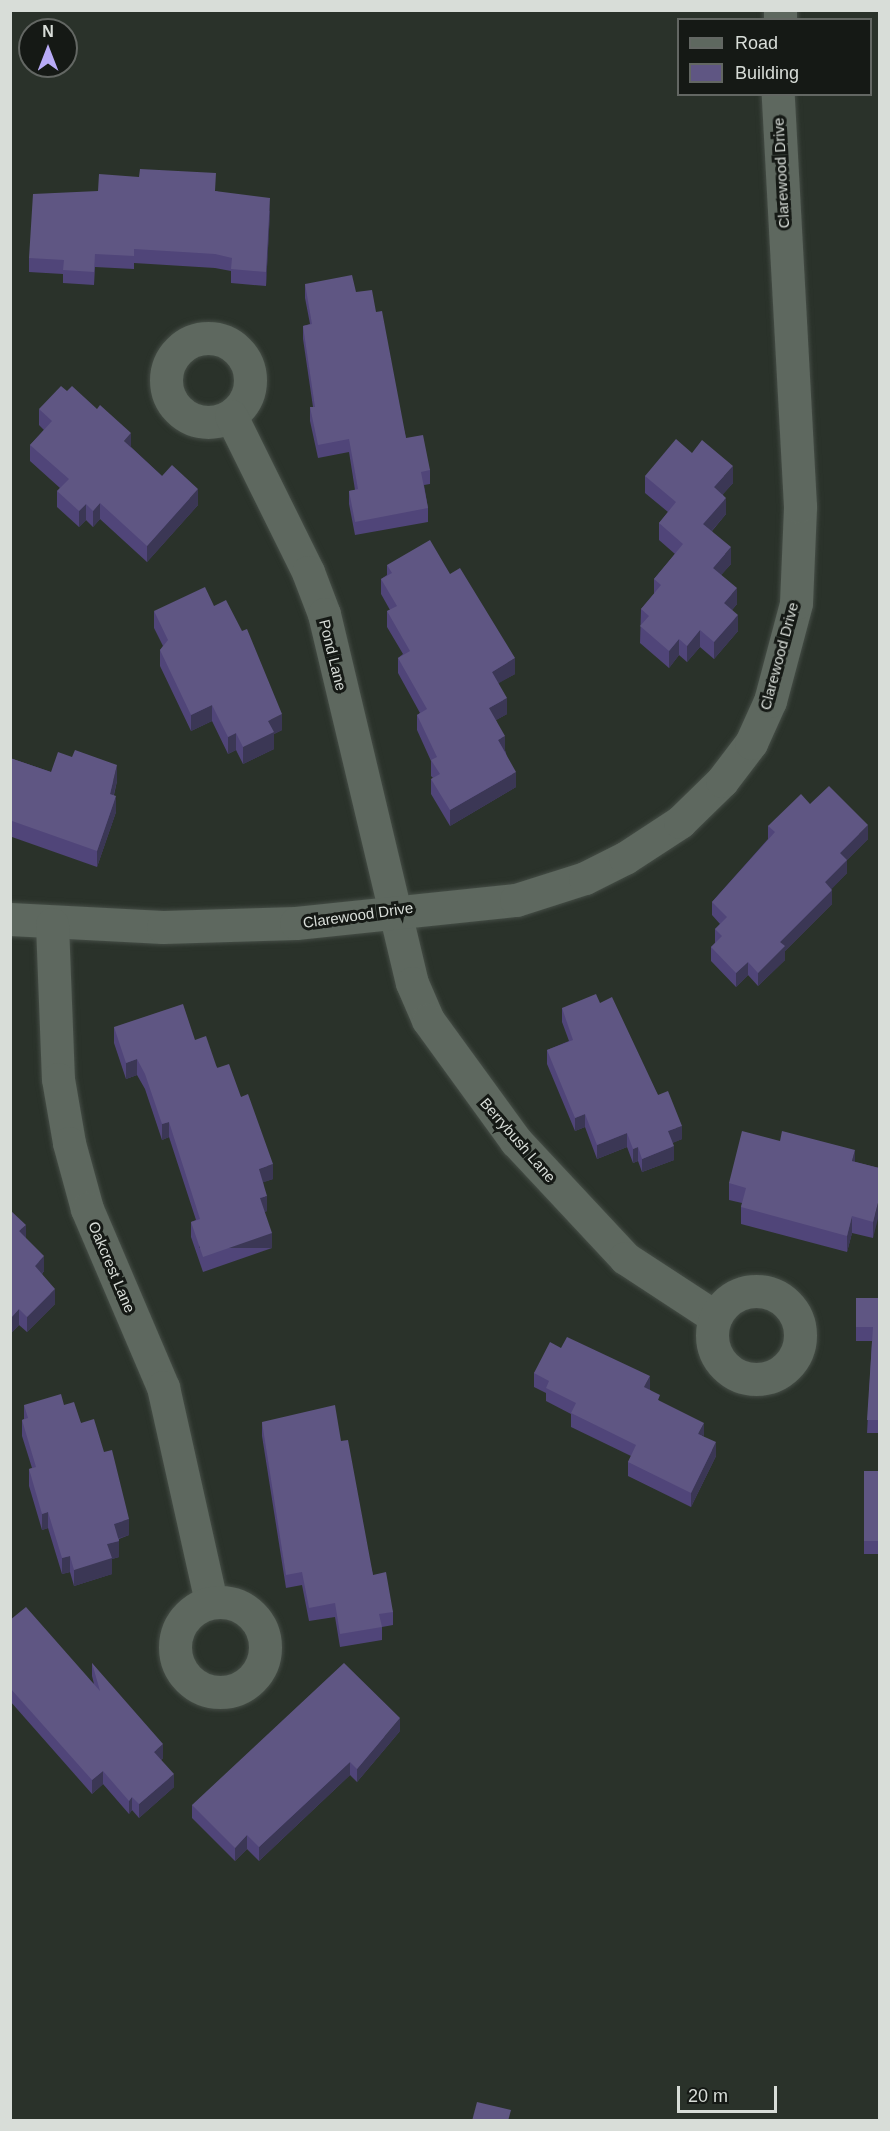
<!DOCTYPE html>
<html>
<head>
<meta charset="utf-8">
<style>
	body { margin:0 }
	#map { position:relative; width:890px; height:2131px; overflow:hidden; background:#2a322a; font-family:Helvetica,sans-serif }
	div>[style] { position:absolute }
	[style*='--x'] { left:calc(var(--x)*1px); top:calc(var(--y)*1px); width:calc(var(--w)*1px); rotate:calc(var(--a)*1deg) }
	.roads { filter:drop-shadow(0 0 2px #454d46) drop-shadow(0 0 2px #454d46) }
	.street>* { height:33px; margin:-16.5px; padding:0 16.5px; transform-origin:16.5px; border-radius:16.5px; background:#5e685f }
	.street>.ring { margin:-16.5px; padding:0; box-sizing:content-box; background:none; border:33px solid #5e685f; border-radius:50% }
	.wall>* { inset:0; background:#504579 }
	.shaded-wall>* { inset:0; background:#3b3755; transform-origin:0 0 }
	.building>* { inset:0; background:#5f5683 }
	span { translate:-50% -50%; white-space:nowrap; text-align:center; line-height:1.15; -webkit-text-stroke:6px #151915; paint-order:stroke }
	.street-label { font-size:15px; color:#d8ddd8 }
	.frame { position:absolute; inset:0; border:12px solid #d8ddd8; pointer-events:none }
	.legend { position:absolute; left:677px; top:18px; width:195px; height:78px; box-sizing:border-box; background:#151915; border:2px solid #636763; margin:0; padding:8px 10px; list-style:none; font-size:18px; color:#d8ddd8 }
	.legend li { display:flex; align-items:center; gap:12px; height:30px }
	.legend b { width:30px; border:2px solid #636763 }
	.north { position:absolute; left:18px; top:18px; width:60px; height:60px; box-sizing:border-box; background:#151915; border:2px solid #636763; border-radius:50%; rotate:0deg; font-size:16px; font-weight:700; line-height:24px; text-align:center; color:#d8ddd8 }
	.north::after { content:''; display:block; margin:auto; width:21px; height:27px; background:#b8abf7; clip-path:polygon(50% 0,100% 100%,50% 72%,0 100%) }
	.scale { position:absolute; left:677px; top:2086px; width:100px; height:27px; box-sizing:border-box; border:3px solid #d8ddd8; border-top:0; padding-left:8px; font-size:18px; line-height:21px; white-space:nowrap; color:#d8ddd8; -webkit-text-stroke:4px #151915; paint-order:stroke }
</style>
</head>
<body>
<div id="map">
	<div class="roads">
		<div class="street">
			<div style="--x:780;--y:20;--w:10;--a:-90"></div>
			<div class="ring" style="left:166px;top:338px;width:51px;height:51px"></div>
			<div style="--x:231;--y:416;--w:174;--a:63.7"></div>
			<div style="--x:308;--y:572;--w:45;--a:69.1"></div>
			<div style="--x:324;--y:614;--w:379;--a:76.6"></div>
			<div style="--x:412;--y:983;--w:40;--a:66.6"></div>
			<div style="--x:428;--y:1020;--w:150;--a:54"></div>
			<div style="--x:516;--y:1141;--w:160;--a:47"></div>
			<div style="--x:625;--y:1258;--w:108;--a:33.2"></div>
			<div style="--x:10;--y:919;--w:153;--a:3"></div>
			<div style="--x:163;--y:927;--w:133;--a:-1.7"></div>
			<div style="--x:296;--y:923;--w:221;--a:-6"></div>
			<div style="--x:516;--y:900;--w:72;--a:-17.7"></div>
			<div style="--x:585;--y:878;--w:45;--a:-26.6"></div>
			<div style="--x:625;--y:858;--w:66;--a:-33.2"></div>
			<div style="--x:680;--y:822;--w:59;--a:-44.3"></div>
			<div style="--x:722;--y:781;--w:48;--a:-52.7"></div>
			<div style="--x:751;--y:743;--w:46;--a:-65.7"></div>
			<div style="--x:770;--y:701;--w:101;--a:-75.1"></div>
			<div style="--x:796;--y:603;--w:97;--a:-87.6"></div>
			<div style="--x:800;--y:506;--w:413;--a:-93.1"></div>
			<div style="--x:52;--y:924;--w:155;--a:87.8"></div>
			<div style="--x:58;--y:1079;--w:65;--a:80.2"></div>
			<div style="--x:69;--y:1143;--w:68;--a:74.7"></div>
			<div style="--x:87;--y:1209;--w:194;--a:66.9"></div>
			<div style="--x:163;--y:1387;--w:220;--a:77.4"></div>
			<div class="ring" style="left:712px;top:1291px;width:55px;height:55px"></div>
			<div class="ring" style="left:175px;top:1602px;width:57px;height:57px"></div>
		</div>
	</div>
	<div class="wall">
		<div style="clip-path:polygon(216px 191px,270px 211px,266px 286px,231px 283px,231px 271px,215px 268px,134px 263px,134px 269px,95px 267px,94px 285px,63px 283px,63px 274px,29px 272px,29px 258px)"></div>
		<div style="clip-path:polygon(305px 284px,356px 292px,376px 312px,406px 438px,430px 470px,430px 484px,424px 485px,428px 508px,428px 522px,355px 535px,349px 504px,349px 491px,355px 490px,349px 452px,318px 458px,310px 421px,310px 407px,313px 407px,303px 339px,303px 326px,310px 324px,305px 298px)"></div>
		<div style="clip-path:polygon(39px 409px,131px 447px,162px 476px,198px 505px,147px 562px,100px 519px,93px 527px,86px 520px,79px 527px,57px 507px,57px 491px,60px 488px,30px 461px,30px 445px,44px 430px,39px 425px)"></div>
		<div style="clip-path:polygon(692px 453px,733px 483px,723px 494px,726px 514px,712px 531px,731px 564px,721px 575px,737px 604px,732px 610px,738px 631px,714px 659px,700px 647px,687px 662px,679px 655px,669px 668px,640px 643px,641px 609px,654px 594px,654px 579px,675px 554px,659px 540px,659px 523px,668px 512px,645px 493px,645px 476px)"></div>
		<div style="clip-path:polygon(387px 565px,450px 574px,515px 674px,498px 683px,507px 714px,496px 720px,516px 787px,450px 826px,431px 794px,431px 779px,433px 778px,431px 776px,431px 761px,417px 730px,417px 715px,420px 713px,398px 673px,398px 658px,403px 654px,387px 627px,387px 611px,390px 610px,381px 594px,381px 579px,387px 575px)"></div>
		<div style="clip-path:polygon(154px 611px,282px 730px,274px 734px,274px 749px,243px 764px,236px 750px,228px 754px,212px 721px,191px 731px,160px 666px,160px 650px,163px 646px,154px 628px)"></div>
		<div style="clip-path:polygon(10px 758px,51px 772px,117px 781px,114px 795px,116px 812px,97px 867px,12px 837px,10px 840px)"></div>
		<div style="clip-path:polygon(810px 804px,868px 839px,847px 860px,847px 873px,831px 889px,832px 904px,785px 951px,785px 960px,758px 986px,748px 975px,736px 987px,711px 961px,711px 947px,715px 943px,715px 929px,720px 924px,712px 915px,712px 902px,768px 839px,768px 826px)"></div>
		<div style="clip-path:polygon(600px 1003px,658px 1095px,682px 1139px,672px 1143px,674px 1160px,642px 1172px,638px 1161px,633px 1163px,627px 1147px,597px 1159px,585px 1127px,575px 1131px,547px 1064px,547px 1050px,569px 1041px,562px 1022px,562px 1008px)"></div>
		<div style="clip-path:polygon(114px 1027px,195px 1040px,241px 1097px,273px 1179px,263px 1182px,267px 1211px,264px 1212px,272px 1248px,203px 1272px,191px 1237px,191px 1222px,196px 1220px,169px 1137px,162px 1140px,145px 1089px,137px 1075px,126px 1079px,114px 1043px)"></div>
		<div style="clip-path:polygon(855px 1162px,879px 1168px,873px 1238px,852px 1233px,847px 1252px,741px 1224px,741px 1207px,742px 1203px,729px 1200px,729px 1183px)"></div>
		<div style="clip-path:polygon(10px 1210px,44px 1271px,42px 1274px,55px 1304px,27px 1332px,19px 1325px,10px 1334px)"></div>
		<div style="clip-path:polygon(856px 1298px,879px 1298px,879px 1554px,864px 1554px,864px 1471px,878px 1471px,878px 1433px,867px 1433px,872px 1341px,856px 1341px)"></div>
		<div style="clip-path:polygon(561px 1348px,650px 1389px,650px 1390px,660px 1402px,704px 1437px,716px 1456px,691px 1507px,628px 1476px,628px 1462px,631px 1456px,571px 1427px,571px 1414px,546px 1401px,546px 1393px,534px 1387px,534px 1373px)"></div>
		<div style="clip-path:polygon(24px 1405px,64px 1405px,81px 1423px,129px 1535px,119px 1539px,119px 1557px,112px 1559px,112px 1574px,74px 1586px,70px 1572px,62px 1574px,48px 1528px,42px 1530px,29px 1486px,29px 1469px,32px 1468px,22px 1436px,22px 1420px,24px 1419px)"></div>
		<div style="clip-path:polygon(262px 1422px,341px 1441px,373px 1575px,393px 1612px,393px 1625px,382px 1627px,382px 1640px,340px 1647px,335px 1617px,309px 1621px,302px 1585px,286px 1588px,262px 1436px)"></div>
		<div style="clip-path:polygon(10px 1620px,94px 1684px,92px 1676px,92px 1663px,163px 1758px,161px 1760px,174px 1787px,139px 1818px,132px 1810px,129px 1814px,103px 1784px,92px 1794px,10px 1701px)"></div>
		<div style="clip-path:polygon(400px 1731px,357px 1782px,350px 1775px,259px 1861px,247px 1849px,235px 1861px,192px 1818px,192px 1805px)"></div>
	</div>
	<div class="shaded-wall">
		<div style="clip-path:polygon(270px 198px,270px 211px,266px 286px,266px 272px)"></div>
		<div style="clip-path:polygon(131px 433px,131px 449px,124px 441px)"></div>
		<div style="clip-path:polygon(733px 466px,733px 483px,714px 504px,714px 487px)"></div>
		<div style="clip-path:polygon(198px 489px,198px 505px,147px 562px,147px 546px)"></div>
		<div style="clip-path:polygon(726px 498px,726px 514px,703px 541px,703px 524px)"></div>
		<div style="clip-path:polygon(100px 503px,100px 519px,93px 527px,93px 511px)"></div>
		<div style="clip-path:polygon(86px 504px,86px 520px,79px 527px,79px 511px)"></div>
		<div style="clip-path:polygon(731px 547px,731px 564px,713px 584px,713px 568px)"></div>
		<div style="clip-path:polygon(737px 588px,737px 604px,724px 619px,724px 603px)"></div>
		<div style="clip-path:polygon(738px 615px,738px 631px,714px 659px,714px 642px)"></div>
		<div style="clip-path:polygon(700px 630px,700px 647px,687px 662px,687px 646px)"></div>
		<div style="clip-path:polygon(679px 639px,679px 655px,669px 668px,669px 651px)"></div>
		<div style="clip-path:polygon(515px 658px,515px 674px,492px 687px,492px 672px)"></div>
		<div style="clip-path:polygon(507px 698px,507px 714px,489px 724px,489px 708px)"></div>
		<div style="clip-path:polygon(212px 705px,212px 721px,191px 731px,191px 715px)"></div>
		<div style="clip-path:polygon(282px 714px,282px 730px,274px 734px,274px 749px,243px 764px,243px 747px,268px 721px)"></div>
		<div style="clip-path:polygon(236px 733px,236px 750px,228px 754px,228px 737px)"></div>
		<div style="clip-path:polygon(505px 736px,505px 752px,498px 740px)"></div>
		<div style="clip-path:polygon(117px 765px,117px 781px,110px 809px,110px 794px)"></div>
		<div style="clip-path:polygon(516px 772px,516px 787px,450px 826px,450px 810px)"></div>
		<div style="clip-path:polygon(116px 796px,116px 812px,97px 867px,97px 851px)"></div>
		<div style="clip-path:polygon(12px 821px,12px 837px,10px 840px,10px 825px)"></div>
		<div style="clip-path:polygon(868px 825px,868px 839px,840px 867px,840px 853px)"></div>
		<div style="clip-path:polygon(847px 860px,847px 873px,825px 896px,825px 882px)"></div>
		<div style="clip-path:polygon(832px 890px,832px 904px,785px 951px,785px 960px,758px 986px,758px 973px,780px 942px)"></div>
		<div style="clip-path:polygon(748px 962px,748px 975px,736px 987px,736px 973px)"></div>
		<div style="clip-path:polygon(137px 1059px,137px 1075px,126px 1079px,126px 1063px)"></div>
		<div style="clip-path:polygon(585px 1114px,585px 1127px,575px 1131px,575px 1118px)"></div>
		<div style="clip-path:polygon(169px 1122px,169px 1137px,162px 1140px,162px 1124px)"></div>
		<div style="clip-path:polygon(682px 1126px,682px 1139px,668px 1145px,668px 1131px)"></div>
		<div style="clip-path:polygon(627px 1133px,627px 1147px,597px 1159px,597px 1145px)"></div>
		<div style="clip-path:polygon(674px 1146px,674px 1160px,642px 1172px,642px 1159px)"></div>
		<div style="clip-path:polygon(638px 1147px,638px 1161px,633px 1163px,633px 1149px)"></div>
		<div style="clip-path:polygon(855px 1150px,855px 1166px,852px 1161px)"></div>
		<div style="clip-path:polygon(273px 1164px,273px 1179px,259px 1184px,259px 1169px)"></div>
		<div style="clip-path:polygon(267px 1196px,267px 1211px,260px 1214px,260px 1198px)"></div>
		<div style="clip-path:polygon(879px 1199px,879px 1215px,873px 1238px,873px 1222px)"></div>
		<div style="clip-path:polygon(852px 1216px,852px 1233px,847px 1252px,847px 1236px)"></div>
		<div style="clip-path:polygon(26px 1225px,26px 1240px,19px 1231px)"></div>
		<div style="left:272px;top:1233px;width:15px;height:73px;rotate:90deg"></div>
		<div style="clip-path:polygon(44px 1256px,44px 1271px,35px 1281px,35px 1266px)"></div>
		<div style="clip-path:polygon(55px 1289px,55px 1304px,27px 1332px,27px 1317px)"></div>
		<div style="clip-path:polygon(19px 1309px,19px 1325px,10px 1334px,10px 1319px)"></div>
		<div style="clip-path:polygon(650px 1376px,650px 1389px,644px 1401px,644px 1387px)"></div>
		<div style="clip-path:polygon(704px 1423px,704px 1436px,698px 1434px)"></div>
		<div style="clip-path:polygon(716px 1442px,716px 1456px,691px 1507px,691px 1493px)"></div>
		<div style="clip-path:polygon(48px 1512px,48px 1528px,42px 1530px,42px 1514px)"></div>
		<div style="clip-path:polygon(129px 1519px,129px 1535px,114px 1540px,114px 1524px)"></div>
		<div style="clip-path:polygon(119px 1541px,119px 1557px,112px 1559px,112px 1574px,74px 1586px,74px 1570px,107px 1544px)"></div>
		<div style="clip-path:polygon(70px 1556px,70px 1572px,62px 1574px,62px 1558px)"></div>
		<div style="clip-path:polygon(400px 1718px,400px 1731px,357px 1782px,357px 1769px)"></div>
		<div style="clip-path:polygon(163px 1744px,163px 1758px,154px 1765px,154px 1752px)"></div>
		<div style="clip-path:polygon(350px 1762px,350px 1775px,259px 1861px,259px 1847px)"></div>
		<div style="clip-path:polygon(103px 1771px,103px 1784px,92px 1794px,92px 1780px)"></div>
		<div style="clip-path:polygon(174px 1774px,174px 1787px,139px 1818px,139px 1804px)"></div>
		<div style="clip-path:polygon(132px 1797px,132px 1810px,129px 1814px,129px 1801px)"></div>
		<div style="clip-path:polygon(247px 1835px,247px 1849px,235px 1861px,235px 1848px)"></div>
	</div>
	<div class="building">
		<div style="clip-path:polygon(140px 169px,216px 173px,215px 191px,270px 198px,266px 272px,231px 269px,232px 258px,215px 254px,134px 249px,134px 256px,95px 254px,94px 272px,63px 270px,64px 260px,29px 258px,33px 194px,98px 191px,99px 174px,139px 177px)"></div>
		<div style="clip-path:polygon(352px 275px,356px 292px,372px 290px,376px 312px,382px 311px,406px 438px,423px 435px,430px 470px,421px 472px,428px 508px,355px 522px,349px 491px,358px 489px,349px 439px,318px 445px,310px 407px,315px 407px,303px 326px,312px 324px,305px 284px)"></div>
		<div style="clip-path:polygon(61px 386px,67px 391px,72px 386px,97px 409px,100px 405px,131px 433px,124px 441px,162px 476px,172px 465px,198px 489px,147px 546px,100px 503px,93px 511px,86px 504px,79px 511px,57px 491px,69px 479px,30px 445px,52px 421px,39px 409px)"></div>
		<div style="clip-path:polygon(676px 439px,692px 453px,702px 440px,733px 466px,714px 487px,726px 498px,703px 524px,731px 547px,713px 568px,737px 588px,724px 603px,738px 615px,714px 642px,700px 630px,687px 646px,679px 639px,669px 651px,640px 626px,649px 616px,641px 609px,661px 585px,654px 579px,683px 544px,659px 523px,676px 502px,645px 476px)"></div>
		<div style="clip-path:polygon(430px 540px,450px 574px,460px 568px,515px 658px,492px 672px,507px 698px,489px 708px,505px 736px,498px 740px,516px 772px,450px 810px,431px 779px,440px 774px,431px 760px,437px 757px,417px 715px,427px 709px,398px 658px,410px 651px,387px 611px,397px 606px,381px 579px,392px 573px,387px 565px)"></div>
		<div style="clip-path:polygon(205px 587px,214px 606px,226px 600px,242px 631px,247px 629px,282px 714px,268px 721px,274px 732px,243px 747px,236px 733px,228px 737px,212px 705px,191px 715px,160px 650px,168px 640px,154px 611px)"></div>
		<div style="clip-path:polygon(75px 750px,117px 765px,110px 794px,116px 796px,97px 851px,12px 821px,10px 825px,10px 758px,51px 772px,58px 752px,72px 757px)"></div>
		<div style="clip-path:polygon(829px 786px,868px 825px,840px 853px,847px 860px,825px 882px,832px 890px,780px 942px,785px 946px,758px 973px,748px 962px,736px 973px,711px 947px,722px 936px,715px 929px,727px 917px,712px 902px,775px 832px,768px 826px,801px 794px,810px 804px)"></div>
		<div style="clip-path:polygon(596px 994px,600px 1003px,612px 997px,658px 1095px,668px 1091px,682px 1126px,668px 1131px,674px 1146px,642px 1159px,638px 1147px,633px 1149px,627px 1133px,597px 1145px,585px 1114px,575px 1118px,547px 1050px,573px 1040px,562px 1008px)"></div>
		<div style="clip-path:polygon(183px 1004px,195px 1040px,206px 1036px,217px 1068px,229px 1064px,241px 1097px,248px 1094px,273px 1164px,259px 1169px,267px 1196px,260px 1198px,272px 1233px,203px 1257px,191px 1222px,200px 1219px,169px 1122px,162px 1124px,145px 1074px,137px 1059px,126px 1063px,114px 1027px)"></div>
		<div style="clip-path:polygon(742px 1131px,780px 1141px,782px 1131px,855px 1150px,852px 1161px,879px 1168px,879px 1199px,873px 1222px,852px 1216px,847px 1236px,741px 1207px,746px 1188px,729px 1183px)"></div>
		<div style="clip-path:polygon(10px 1210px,26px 1225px,19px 1231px,44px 1256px,35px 1266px,55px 1289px,27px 1317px,19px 1309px,10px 1319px)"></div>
		<div style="clip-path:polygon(856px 1298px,879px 1298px,879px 1541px,864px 1541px,864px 1471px,878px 1471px,878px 1420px,867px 1420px,873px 1327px,856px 1327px)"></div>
		<div style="clip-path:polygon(567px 1337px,650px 1376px,644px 1387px,660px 1395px,658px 1400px,704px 1423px,698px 1434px,716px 1442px,691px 1493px,628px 1462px,636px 1445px,571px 1413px,576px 1403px,546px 1388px,549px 1381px,534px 1373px,550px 1342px,561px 1348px)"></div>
		<div style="clip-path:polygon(61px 1394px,64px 1405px,74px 1402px,81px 1423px,94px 1419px,104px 1452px,112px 1450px,129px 1519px,114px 1524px,119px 1541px,107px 1544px,112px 1558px,74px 1570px,70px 1556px,62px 1558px,48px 1512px,42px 1514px,29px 1469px,36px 1467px,22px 1420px,28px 1418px,24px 1405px)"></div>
		<div style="clip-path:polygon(335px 1405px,341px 1441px,348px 1440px,373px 1575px,386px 1572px,393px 1612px,379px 1614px,382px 1627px,340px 1634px,335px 1603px,309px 1608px,302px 1572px,286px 1575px,262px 1422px)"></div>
		<div style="clip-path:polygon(26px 1607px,100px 1691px,92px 1663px,163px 1744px,154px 1752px,174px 1774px,139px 1804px,132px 1797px,129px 1801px,103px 1771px,92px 1780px,10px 1688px,10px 1620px)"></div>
		<div style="clip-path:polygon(344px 1663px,400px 1718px,357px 1769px,350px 1762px,259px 1847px,247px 1835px,235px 1848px,192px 1805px)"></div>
		<div style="clip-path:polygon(477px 2102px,511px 2110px,508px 2121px,472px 2121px)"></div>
	</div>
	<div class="street-label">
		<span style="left:781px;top:173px;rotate:-93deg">Clarewood Drive</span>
		<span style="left:333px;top:655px;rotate:76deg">Pond Lane</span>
		<span style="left:779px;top:656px;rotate:-75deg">Clarewood Drive</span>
		<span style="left:358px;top:915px;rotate:-8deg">Clarewood Drive</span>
		<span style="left:518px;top:1140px;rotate:49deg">Berrybush Lane</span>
		<span style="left:112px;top:1267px;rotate:67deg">Oakcrest Lane</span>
	</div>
	<div class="frame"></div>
	<ul class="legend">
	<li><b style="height:8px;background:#5e685f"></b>Road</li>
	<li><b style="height:16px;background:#5f5683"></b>Building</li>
	</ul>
	<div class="north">N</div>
	<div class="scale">20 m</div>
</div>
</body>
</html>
